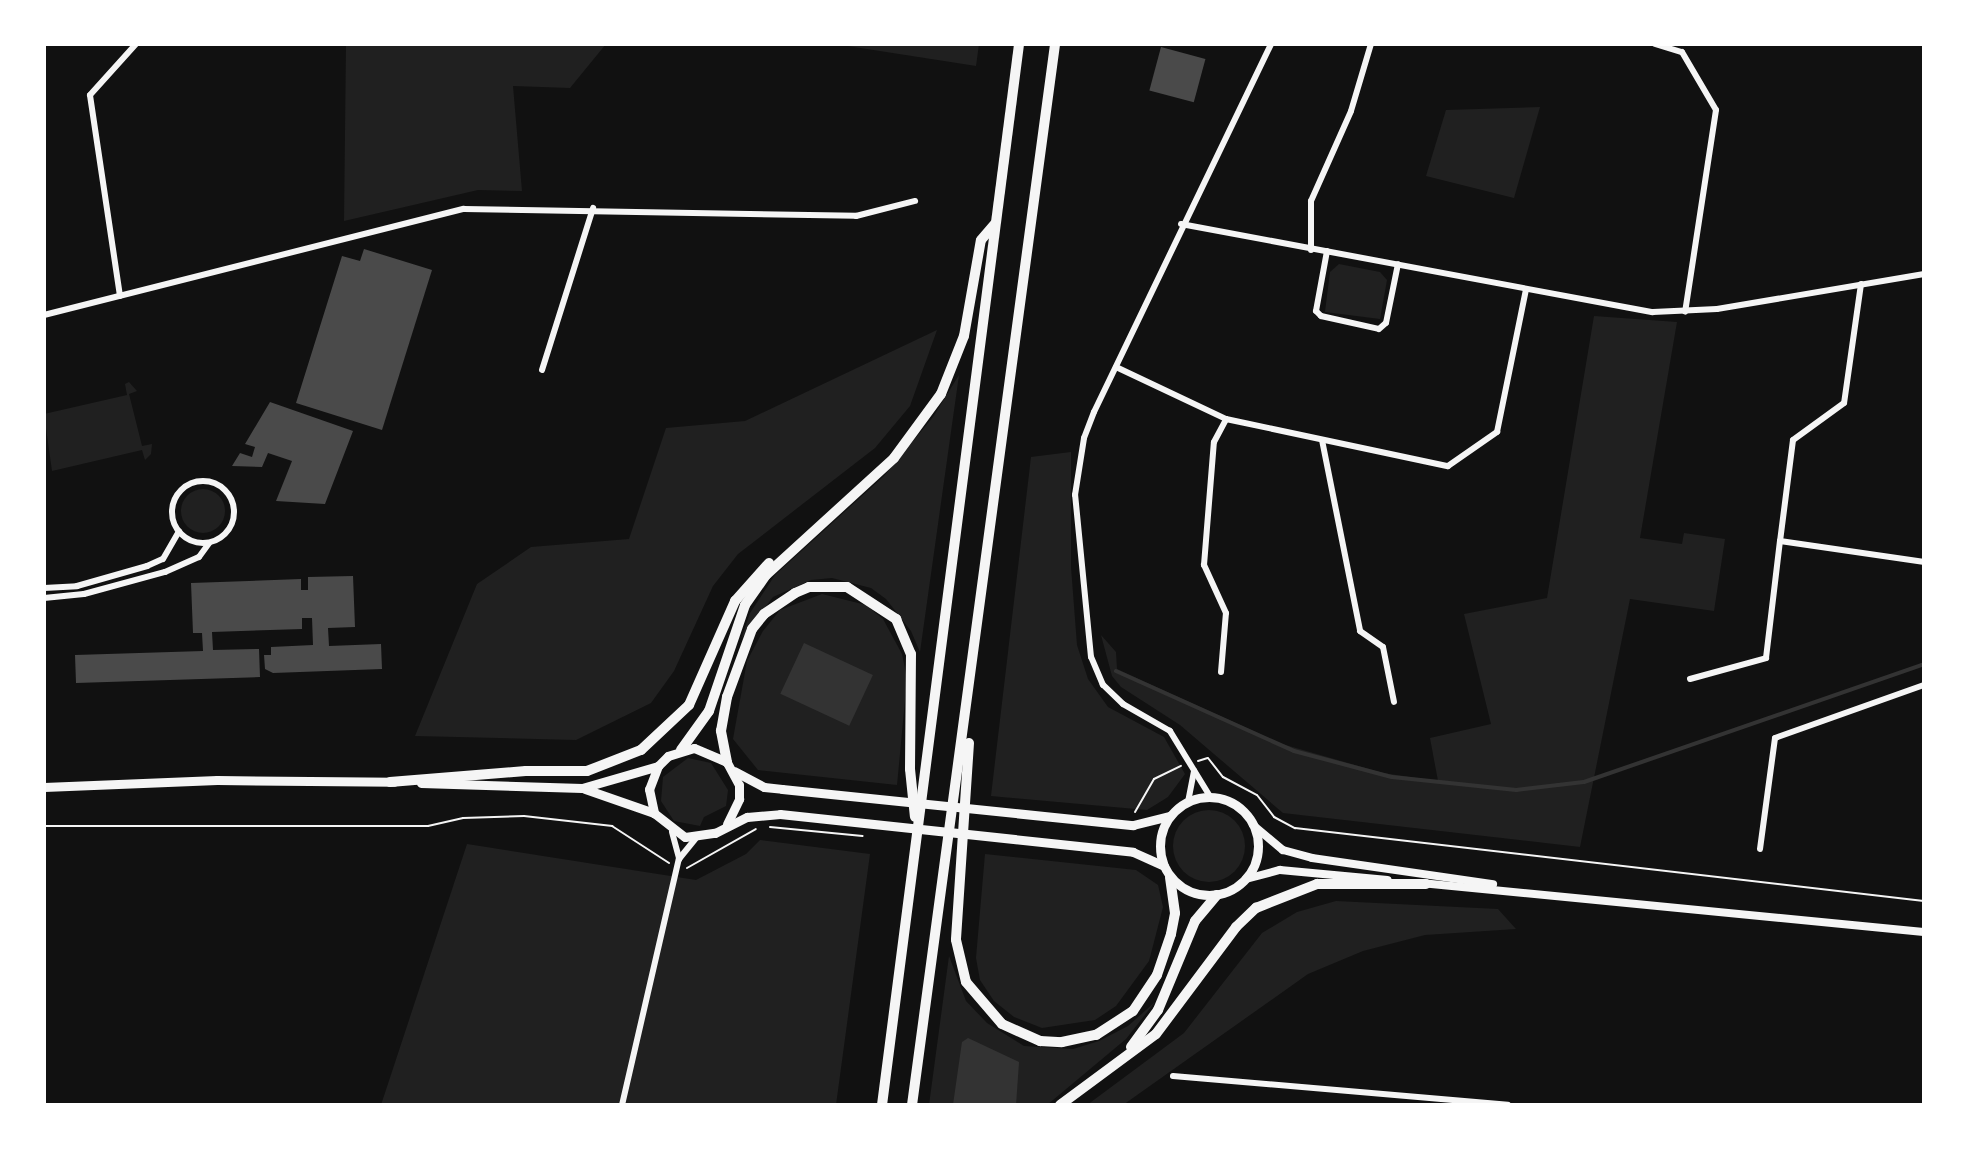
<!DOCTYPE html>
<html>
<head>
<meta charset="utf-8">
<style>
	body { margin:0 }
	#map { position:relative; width:1968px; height:1149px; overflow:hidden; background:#111; font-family:"Noto Sans",sans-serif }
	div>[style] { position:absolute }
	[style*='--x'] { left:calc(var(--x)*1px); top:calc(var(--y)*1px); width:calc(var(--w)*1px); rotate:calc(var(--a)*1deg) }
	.green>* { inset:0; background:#202020 }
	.round { border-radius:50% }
	.water>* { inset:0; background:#333; transform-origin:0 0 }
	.stream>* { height:4px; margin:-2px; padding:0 2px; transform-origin:2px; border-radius:2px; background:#333 }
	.building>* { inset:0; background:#4a4a4a; transform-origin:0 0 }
	.path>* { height:2px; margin:-1px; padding:0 1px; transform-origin:1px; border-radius:1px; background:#f5f5f5 }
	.minor>* { height:6px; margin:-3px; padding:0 3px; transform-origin:3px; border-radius:3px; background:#f5f5f5 }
	.minor>.ring { margin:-3px; padding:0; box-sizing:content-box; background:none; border:6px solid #f5f5f5; border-radius:50% }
	.secondary>* { height:8px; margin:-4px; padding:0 4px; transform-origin:4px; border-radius:4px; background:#f5f5f5 }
	.primary>* { height:9px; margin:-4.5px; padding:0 4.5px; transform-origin:4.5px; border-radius:4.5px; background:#f5f5f5 }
	.primary>.ring { margin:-4.5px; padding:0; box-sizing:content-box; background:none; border:9px solid #f5f5f5; border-radius:50% }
	.motorway>* { height:10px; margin:-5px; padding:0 5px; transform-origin:5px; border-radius:5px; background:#f5f5f5 }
	span { translate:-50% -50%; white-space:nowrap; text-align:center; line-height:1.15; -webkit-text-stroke:7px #fff; paint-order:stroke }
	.frame { position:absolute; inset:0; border:46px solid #fff; pointer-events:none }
</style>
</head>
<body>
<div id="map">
	<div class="green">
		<div style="clip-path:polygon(346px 44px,606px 44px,570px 88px,513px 86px,522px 191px,478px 190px,344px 221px)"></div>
		<div style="clip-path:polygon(835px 44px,979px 44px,976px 66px)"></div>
		<div style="clip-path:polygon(1540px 107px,1514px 198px,1426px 176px,1446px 110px)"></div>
		<div style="clip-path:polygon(1339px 264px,1380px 272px,1387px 280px,1380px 319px,1325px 312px,1330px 272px)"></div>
		<div style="clip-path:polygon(1594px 316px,1677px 322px,1640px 538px,1682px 544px,1684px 533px,1725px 539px,1714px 611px,1630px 599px,1580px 847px,1283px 813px,1180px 725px,1121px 687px,1112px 676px,1101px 635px,1116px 652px,1117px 669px,1282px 744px,1383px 773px,1438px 781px,1430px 738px,1491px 724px,1464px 614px,1547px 598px)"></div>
		<div style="clip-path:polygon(937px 330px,910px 406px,875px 448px,738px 554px,713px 586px,674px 671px,651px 703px,576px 740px,415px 736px,477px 584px,531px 547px,629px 539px,666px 428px,745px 421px)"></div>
		<div style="clip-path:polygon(959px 375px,920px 652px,911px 631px,886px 599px,871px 588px,832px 578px,811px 580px,773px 597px,741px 639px,750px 613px,775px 575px,884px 476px,933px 417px)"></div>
		<div style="clip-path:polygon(129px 382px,137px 391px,129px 394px,142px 446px,152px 444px,151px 454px,145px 460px,142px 450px,52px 471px,44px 414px,127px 395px,125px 384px)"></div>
		<div style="clip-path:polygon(1071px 452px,1071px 567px,1077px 645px,1088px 679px,1108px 707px,1164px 737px,1185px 774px,1168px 797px,1147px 810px,991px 796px,1031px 457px)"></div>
		<div class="round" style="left:181px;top:489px;width:44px;height:44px"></div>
		<div style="clip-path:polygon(822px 594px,866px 605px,883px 619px,902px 654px,907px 679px,897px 785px,758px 770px,733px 739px,747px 661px,763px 631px,780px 610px)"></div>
		<div style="clip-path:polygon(688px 758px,711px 763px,728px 790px,726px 806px,704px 817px,700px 826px,674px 821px,661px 801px,663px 777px)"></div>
		<div class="round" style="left:1173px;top:810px;width:72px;height:72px"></div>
		<div style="clip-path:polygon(760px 840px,870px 854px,836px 1105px,381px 1105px,467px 844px,696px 880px,746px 854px)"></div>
		<div style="clip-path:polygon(985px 854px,1136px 870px,1158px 885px,1163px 907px,1149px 961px,1116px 1006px,1095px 1020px,1042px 1028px,1014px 1017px,994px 1001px,980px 980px,976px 958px)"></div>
		<div style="clip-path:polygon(1336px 901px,1498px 909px,1516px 929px,1425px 935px,1363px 951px,1308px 974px,1123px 1105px,1087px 1105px,1184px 1033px,1262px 933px,1297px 912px)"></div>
		<div style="clip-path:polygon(949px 956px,966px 1001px,987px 1023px,1024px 1046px,1073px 1049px,1099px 1041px,1128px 1026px,1155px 1002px,1126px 1039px,1047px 1105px,929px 1105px)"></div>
	</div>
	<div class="water">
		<div style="left:804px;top:643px;width:76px;height:56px;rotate:25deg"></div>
		<div style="clip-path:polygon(968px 1038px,1019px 1062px,1016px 1105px,953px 1105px,962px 1042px)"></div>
	</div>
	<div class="stream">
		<div style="--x:1116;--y:671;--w:195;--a:24.2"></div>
		<div style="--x:1294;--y:751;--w:101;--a:14.9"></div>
		<div style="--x:1392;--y:777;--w:125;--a:6"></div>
		<div style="--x:1516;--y:790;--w:68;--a:-6.7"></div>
		<div style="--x:1584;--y:782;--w:360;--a:-19.1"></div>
	</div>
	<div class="building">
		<div style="left:1161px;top:47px;width:46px;height:45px;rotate:15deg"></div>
		<div style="clip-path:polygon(364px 249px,432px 270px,382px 430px,296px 403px,342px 256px,360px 261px)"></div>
		<div style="clip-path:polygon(270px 402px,353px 431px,325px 504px,276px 501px,292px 461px,268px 453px,262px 467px,232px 466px,240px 453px,252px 457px,255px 447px,245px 444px)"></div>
		<div style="clip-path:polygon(353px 576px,355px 627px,328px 628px,329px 646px,381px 644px,382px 669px,273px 673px,265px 669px,264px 655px,271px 655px,271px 647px,313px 645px,312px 618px,302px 618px,302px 629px,212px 632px,213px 650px,259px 649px,260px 677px,76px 683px,75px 655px,203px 651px,202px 633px,193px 633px,191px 583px,301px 579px,301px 590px,308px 590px,308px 577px)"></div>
	</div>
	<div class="path">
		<div style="--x:1198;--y:761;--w:10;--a:-17"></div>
		<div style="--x:1208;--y:758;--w:24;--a:52"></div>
		<div style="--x:1223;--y:777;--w:38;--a:28"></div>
		<div style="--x:1257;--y:795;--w:28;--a:52"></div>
		<div style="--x:1274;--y:817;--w:24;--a:28"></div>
		<div style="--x:1295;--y:828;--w:633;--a:6.62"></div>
		<div style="--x:1135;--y:812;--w:38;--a:-60"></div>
		<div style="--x:1154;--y:779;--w:30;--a:-26"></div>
		<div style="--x:44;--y:826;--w:384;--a:0"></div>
		<div style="--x:428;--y:826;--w:36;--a:-13"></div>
		<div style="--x:463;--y:818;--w:61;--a:-1.9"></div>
		<div style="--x:524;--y:816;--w:89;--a:6.5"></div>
		<div style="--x:612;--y:826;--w:68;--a:33"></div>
		<div style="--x:770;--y:827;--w:93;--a:5.5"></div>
		<div style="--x:687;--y:868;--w:79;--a:-29.5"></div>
	</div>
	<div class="minor">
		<div style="--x:1655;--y:44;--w:28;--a:17"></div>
		<div style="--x:1682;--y:52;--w:67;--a:59.6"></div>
		<div style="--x:1716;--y:110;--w:204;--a:98.7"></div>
		<div style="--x:1181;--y:224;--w:480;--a:10.6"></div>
		<div style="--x:1653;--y:312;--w:64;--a:-2.7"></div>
		<div style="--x:1717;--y:309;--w:210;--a:-9.6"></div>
		<div style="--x:1311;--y:250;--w:49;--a:-90"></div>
		<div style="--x:1311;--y:201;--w:98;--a:-66"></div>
		<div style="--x:1351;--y:111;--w:70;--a:-73.4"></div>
		<div style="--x:1327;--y:251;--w:61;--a:100.4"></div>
		<div style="--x:1316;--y:311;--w:7;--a:45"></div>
		<div style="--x:1321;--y:316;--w:59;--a:12.6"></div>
		<div style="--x:1379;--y:329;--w:9;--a:-41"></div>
		<div style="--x:1386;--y:323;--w:60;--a:-78.5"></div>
		<div style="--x:1861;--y:284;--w:120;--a:98.1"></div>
		<div style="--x:1844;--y:403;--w:63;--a:144"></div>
		<div style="--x:1793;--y:440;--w:102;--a:97.3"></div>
		<div style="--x:1780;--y:541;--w:146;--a:8.3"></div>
		<div style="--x:120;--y:296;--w:203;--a:-98.5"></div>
		<div style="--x:90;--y:95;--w:69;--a:-48"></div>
		<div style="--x:44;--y:315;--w:433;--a:-14.2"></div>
		<div style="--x:464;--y:209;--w:392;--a:1"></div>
		<div style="--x:856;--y:216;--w:61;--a:-14.3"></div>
		<div style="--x:1116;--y:367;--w:122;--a:25.3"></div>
		<div style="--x:1226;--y:419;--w:227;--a:12"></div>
		<div style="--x:1448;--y:466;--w:60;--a:-34.8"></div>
		<div style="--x:1497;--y:432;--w:145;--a:-78.5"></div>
		<div style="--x:542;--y:370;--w:170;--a:-72.5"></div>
		<div style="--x:1322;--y:440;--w:195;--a:78.7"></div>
		<div style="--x:1360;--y:631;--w:28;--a:35"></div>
		<div style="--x:1383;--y:647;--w:56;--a:78.7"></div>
		<div class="ring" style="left:172px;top:481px;width:56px;height:56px"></div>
		<div style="--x:44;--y:588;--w:33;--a:-3"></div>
		<div style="--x:77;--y:586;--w:73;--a:-15.9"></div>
		<div style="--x:147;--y:566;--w:17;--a:-24"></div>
		<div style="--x:163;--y:559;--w:32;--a:-60"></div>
		<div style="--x:44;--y:598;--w:40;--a:-5.7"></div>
		<div style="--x:84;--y:594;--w:84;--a:-15.2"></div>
		<div style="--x:165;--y:572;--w:37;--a:-24"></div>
		<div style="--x:199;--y:557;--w:17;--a:-54"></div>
		<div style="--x:1221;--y:672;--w:59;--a:-85.2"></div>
		<div style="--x:1226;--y:613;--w:53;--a:-114.6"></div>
		<div style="--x:1204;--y:565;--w:123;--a:-85.4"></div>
		<div style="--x:1214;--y:442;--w:26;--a:-62"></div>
		<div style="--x:1690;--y:679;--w:79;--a:-15.4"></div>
		<div style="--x:1766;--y:658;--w:118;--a:-83.2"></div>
		<div style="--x:1211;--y:798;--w:79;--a:-121.5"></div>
		<div style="--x:1170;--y:731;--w:54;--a:-150.1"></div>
		<div style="--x:1123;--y:704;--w:28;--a:-136"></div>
		<div style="--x:1103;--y:685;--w:30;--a:-113"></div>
		<div style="--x:1091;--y:657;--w:163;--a:-95.6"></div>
		<div style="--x:1075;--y:495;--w:58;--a:-81"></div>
		<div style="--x:1084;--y:438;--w:28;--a:-69"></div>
		<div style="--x:1094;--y:412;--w:408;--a:-64.3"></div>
		<div style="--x:1188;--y:802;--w:32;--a:-79"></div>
		<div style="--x:672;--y:832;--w:28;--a:75"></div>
		<div style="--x:1760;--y:849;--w:112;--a:-82.3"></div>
		<div style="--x:1775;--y:738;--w:158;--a:-19.6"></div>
		<div style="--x:1173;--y:1076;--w:336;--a:4.9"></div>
		<div style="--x:622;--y:1105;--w:253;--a:-77"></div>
		<div style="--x:679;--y:859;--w:28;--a:-51"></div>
	</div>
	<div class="secondary">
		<div style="--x:1253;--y:825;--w:39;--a:40"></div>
		<div style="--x:1283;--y:850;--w:30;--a:15"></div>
		<div style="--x:1312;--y:858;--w:183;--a:8.2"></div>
		<div style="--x:1246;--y:879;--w:35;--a:-15"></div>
		<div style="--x:1280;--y:870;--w:108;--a:5.3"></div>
		<div style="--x:1421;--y:883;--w:505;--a:5.56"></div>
	</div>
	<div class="primary">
		<div style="--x:734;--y:771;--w:34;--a:28"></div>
		<div style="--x:764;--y:787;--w:18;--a:6"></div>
		<div style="--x:782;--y:789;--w:353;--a:5.9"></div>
		<div style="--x:1133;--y:825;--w:38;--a:-14"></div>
		<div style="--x:421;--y:783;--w:161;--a:1.8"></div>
		<div style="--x:582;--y:788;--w:79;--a:-16.1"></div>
		<div style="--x:44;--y:787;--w:173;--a:-2.3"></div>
		<div style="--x:217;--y:780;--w:177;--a:0.6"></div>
		<div style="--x:585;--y:789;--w:73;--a:19.2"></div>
		<div class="ring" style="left:1160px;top:797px;width:89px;height:89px"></div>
		<div style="--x:727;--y:824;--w:28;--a:-64"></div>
		<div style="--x:739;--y:799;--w:14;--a:-90"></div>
		<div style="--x:739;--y:785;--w:26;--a:-118"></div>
		<div style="--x:727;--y:762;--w:36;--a:-157"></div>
		<div style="--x:694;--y:748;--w:27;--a:163"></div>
		<div style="--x:668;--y:756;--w:14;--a:135"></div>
		<div style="--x:658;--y:766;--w:25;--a:111"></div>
		<div style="--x:649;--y:789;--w:25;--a:78"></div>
		<div style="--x:654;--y:813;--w:39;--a:38"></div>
		<div style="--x:685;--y:837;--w:30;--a:-8"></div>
		<div style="--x:715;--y:833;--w:36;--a:-27"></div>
		<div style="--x:747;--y:817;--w:33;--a:-5"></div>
		<div style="--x:780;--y:814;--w:355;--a:6.1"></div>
		<div style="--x:1133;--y:852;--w:34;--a:24"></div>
	</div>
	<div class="motorway">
		<div style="--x:969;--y:743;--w:197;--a:93.8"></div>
		<div style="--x:956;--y:940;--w:43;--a:76.6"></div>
		<div style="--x:966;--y:982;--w:55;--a:49.4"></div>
		<div style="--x:1002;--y:1024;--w:42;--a:24.1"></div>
		<div style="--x:1040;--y:1041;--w:22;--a:3"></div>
		<div style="--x:1062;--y:1042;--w:35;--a:-12"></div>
		<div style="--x:1096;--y:1035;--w:44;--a:-33"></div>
		<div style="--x:1133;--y:1011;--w:43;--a:-56.3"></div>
		<div style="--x:1157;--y:975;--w:43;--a:-71.1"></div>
		<div style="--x:1171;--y:934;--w:21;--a:-79"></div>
		<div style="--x:1175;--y:913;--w:36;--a:-98"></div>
		<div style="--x:681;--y:750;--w:48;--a:-54.3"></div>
		<div style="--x:709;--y:711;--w:112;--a:-71.2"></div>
		<div style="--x:745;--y:605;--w:37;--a:-55"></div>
		<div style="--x:766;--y:575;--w:173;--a:-42.4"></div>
		<div style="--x:894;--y:458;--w:79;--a:-53.7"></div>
		<div style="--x:941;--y:394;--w:62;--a:-68.4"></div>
		<div style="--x:964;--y:336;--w:97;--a:-80"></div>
		<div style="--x:981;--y:240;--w:21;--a:-49"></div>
		<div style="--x:727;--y:762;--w:32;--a:-101"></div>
		<div style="--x:721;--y:731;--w:35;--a:-80"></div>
		<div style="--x:727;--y:697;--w:72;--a:-69.8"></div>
		<div style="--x:752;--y:629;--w:19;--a:-51"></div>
		<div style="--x:764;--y:614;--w:37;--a:-34"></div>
		<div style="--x:795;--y:593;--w:15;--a:-23"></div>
		<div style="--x:809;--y:587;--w:38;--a:0"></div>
		<div style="--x:847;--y:587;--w:59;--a:33.1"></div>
		<div style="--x:896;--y:619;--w:38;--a:67"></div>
		<div style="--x:911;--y:654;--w:115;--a:90.5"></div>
		<div style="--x:910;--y:769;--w:48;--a:84.1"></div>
		<div style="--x:390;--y:782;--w:136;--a:-4.6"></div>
		<div style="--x:526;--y:771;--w:61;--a:0"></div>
		<div style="--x:587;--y:771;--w:58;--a:-21.3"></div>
		<div style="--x:641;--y:750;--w:66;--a:-43.2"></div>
		<div style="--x:689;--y:705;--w:114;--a:-66.1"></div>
		<div style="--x:735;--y:601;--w:51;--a:-48.2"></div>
		<div style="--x:1131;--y:1047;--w:46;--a:-53.9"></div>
		<div style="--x:1158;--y:1010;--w:96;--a:-67.4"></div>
		<div style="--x:1195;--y:921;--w:34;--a:-50"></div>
		<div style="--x:882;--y:1105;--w:1070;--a:-82.64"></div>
		<div style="--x:912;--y:1105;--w:1071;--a:-82.32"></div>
		<div style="--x:1060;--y:1105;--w:119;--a:-36.5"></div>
		<div style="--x:1156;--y:1034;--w:134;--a:-53.2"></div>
		<div style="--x:1236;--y:927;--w:28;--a:-44"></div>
		<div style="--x:1256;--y:908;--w:66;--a:-21.5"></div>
		<div style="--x:1317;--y:884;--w:109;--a:0"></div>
	</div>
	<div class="frame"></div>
</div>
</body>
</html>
